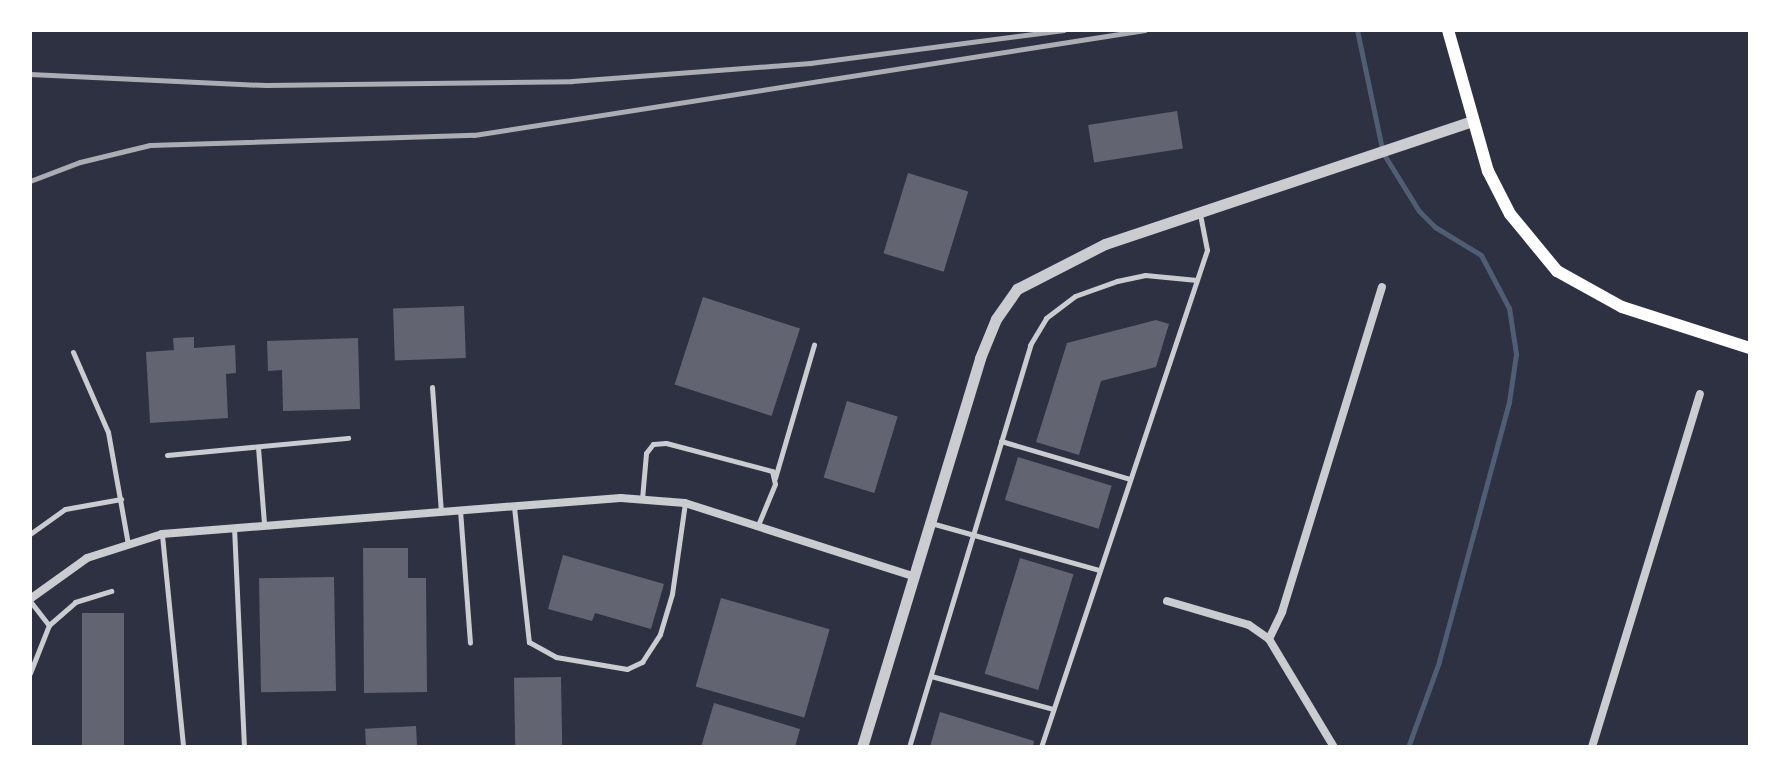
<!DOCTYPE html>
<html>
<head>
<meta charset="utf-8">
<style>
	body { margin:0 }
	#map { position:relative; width:1780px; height:777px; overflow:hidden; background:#2d3142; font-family:"Roboto Condensed",sans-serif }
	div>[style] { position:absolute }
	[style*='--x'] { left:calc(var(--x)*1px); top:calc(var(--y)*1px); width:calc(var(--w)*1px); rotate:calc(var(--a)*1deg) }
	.stream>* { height:5px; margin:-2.5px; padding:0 2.5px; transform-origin:2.5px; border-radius:2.5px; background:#4f5d75 }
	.building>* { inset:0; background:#626471; transform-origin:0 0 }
	.service>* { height:5px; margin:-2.5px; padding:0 2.5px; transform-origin:2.5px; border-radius:2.5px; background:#caccd0 }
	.minor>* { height:8px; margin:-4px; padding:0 4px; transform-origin:4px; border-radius:4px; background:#caccd0 }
	.tertiary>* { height:11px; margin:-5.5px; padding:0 5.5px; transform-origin:5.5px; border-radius:5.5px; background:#caccd0 }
	.secondary>* { height:12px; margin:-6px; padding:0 6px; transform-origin:6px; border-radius:6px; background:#fff }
	.rail>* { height:5px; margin:-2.5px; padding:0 2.5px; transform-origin:2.5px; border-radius:2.5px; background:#abadb3 }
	span { translate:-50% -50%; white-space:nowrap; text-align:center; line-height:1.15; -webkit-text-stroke:6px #fff; paint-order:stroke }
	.frame { position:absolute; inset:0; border:32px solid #fff; pointer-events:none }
</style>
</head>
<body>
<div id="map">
	<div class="stream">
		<div style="--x:1357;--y:30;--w:126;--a:78.1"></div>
		<div style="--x:1383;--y:153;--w:68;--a:58.2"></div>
		<div style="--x:1419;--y:211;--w:23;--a:45"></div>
		<div style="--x:1435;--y:227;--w:54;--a:31.3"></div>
		<div style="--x:1481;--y:255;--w:60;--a:62.2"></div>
		<div style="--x:1509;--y:308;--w:47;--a:81.3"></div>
		<div style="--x:1516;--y:354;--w:49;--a:98.3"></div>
		<div style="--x:1509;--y:402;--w:269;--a:105.1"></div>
		<div style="--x:1439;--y:662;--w:90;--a:110"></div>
	</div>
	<div class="building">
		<div style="left:1177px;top:111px;width:38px;height:90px;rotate:81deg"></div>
		<div style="left:908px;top:173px;width:63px;height:84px;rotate:17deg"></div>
		<div style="left:703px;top:297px;width:102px;height:92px;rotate:18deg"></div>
		<div style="left:464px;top:306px;width:52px;height:71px;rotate:88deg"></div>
		<div style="clip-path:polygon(1156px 320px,1169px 324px,1156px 367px,1101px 381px,1079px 455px,1036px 442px,1067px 343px)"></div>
		<div style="clip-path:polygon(194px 337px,194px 348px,235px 345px,236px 373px,226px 374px,228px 418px,150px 423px,146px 352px,174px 350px,173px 338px)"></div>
		<div style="clip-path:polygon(358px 338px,360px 409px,283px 411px,282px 370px,268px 371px,267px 341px)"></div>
		<div style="left:847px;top:401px;width:53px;height:80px;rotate:17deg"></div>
		<div style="left:1018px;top:457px;width:98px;height:45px;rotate:17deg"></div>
		<div style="clip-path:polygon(363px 548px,408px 548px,408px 578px,426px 578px,427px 692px,364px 693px)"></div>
		<div style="clip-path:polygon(563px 555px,664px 584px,651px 629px,595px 613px,592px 621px,548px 609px)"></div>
		<div style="left:1020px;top:558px;width:56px;height:121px;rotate:17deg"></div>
		<div style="left:334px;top:577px;width:114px;height:75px;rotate:89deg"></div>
		<div style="left:721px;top:598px;width:113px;height:92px;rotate:16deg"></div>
		<div style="left:82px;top:613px;width:42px;height:134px"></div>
		<div style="left:561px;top:677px;width:70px;height:47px;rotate:89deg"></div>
		<div style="clip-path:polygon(714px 703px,800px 729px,795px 747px,701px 747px)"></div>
		<div style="clip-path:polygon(940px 712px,1034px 741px,1033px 747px,930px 747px)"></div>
		<div style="left:416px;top:726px;width:21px;height:51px;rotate:87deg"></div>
	</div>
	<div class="service">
		<div style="--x:73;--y:352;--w:87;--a:66.4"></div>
		<div style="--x:108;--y:432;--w:114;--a:79.9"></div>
		<div style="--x:432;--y:387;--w:125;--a:85.9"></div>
		<div style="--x:1001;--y:441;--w:134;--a:16.4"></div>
		<div style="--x:258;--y:447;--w:76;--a:85.5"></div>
		<div style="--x:167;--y:455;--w:182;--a:-5.4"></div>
		<div style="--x:775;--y:478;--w:139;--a:-73.7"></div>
		<div style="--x:642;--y:499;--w:46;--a:-85"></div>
		<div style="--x:646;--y:453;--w:11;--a:-52"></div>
		<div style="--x:653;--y:444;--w:13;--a:-4"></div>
		<div style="--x:666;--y:443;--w:110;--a:14.8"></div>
		<div style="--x:772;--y:471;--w:13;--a:77"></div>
		<div style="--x:775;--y:484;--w:44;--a:112.5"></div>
		<div style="--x:514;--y:507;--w:136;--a:83.7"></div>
		<div style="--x:529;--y:642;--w:31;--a:29"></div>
		<div style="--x:556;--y:657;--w:72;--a:9.6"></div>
		<div style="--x:627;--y:669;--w:17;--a:-25"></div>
		<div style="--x:642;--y:662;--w:33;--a:-57"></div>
		<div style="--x:660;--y:634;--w:42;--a:-73.3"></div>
		<div style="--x:672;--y:594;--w:92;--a:-81.9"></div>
		<div style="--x:460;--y:510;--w:133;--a:85.7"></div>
		<div style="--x:931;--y:523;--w:174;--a:15.6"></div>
		<div style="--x:234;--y:527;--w:220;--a:87.4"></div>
		<div style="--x:30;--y:534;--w:43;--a:-35.5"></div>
		<div style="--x:65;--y:509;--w:57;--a:-10.1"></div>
		<div style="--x:162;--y:535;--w:213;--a:84.3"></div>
		<div style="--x:30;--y:601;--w:31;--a:52"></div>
		<div style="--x:49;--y:625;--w:35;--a:-41"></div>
		<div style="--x:75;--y:602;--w:38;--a:-17"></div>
		<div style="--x:30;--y:673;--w:52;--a:-68.4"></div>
		<div style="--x:931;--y:676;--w:126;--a:15.1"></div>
		<div style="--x:909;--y:747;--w:420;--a:-73.2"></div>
		<div style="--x:1030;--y:345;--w:31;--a:-59"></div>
		<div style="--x:1046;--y:318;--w:36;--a:-37"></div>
		<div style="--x:1075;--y:296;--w:45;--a:-19.7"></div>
		<div style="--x:1117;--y:281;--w:29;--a:-12"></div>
		<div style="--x:1145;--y:275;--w:52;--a:5.5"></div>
		<div style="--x:1041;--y:747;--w:524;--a:-71.53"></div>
		<div style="--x:1207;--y:250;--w:37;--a:-101"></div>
	</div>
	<div class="minor">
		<div style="--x:30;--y:599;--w:70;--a:-35.7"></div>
		<div style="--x:87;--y:558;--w:79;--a:-17.7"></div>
		<div style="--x:162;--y:534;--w:460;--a:-4.5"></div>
		<div style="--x:621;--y:498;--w:64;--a:4.5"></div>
		<div style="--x:685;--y:503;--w:239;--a:17.8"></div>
		<div style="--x:1167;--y:601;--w:85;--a:16.3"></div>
		<div style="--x:1249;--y:625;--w:24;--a:35"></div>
		<div style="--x:1269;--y:639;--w:126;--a:59"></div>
		<div style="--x:1269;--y:639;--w:30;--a:-64"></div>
		<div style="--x:1282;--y:612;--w:340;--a:-72.9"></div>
		<div style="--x:1592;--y:747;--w:369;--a:-73"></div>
	</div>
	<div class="tertiary">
		<div style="--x:862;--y:747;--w:407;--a:-73.1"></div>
		<div style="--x:980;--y:358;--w:42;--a:-67.7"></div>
		<div style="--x:996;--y:319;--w:37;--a:-55"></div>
		<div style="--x:1017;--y:289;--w:99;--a:-27.1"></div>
		<div style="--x:1105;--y:244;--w:385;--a:-18.5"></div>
	</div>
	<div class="secondary">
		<div style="--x:1448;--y:30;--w:147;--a:74.2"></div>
		<div style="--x:1488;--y:171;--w:48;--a:62.9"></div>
		<div style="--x:1510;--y:214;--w:74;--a:50.5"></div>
		<div style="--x:1557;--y:271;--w:74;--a:29"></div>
		<div style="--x:1622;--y:307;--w:134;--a:17.8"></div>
	</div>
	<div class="rail">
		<div style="--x:30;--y:74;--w:236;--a:2.7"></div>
		<div style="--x:266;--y:85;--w:306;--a:-0.7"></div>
		<div style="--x:572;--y:81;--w:239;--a:-4.3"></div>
		<div style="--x:810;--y:63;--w:256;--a:-7.4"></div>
		<div style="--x:30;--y:181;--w:53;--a:-20.8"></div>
		<div style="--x:80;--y:162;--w:72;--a:-13.7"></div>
		<div style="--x:150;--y:145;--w:324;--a:-1.8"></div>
		<div style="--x:474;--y:135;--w:679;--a:-8.89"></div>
	</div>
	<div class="frame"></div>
</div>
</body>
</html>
